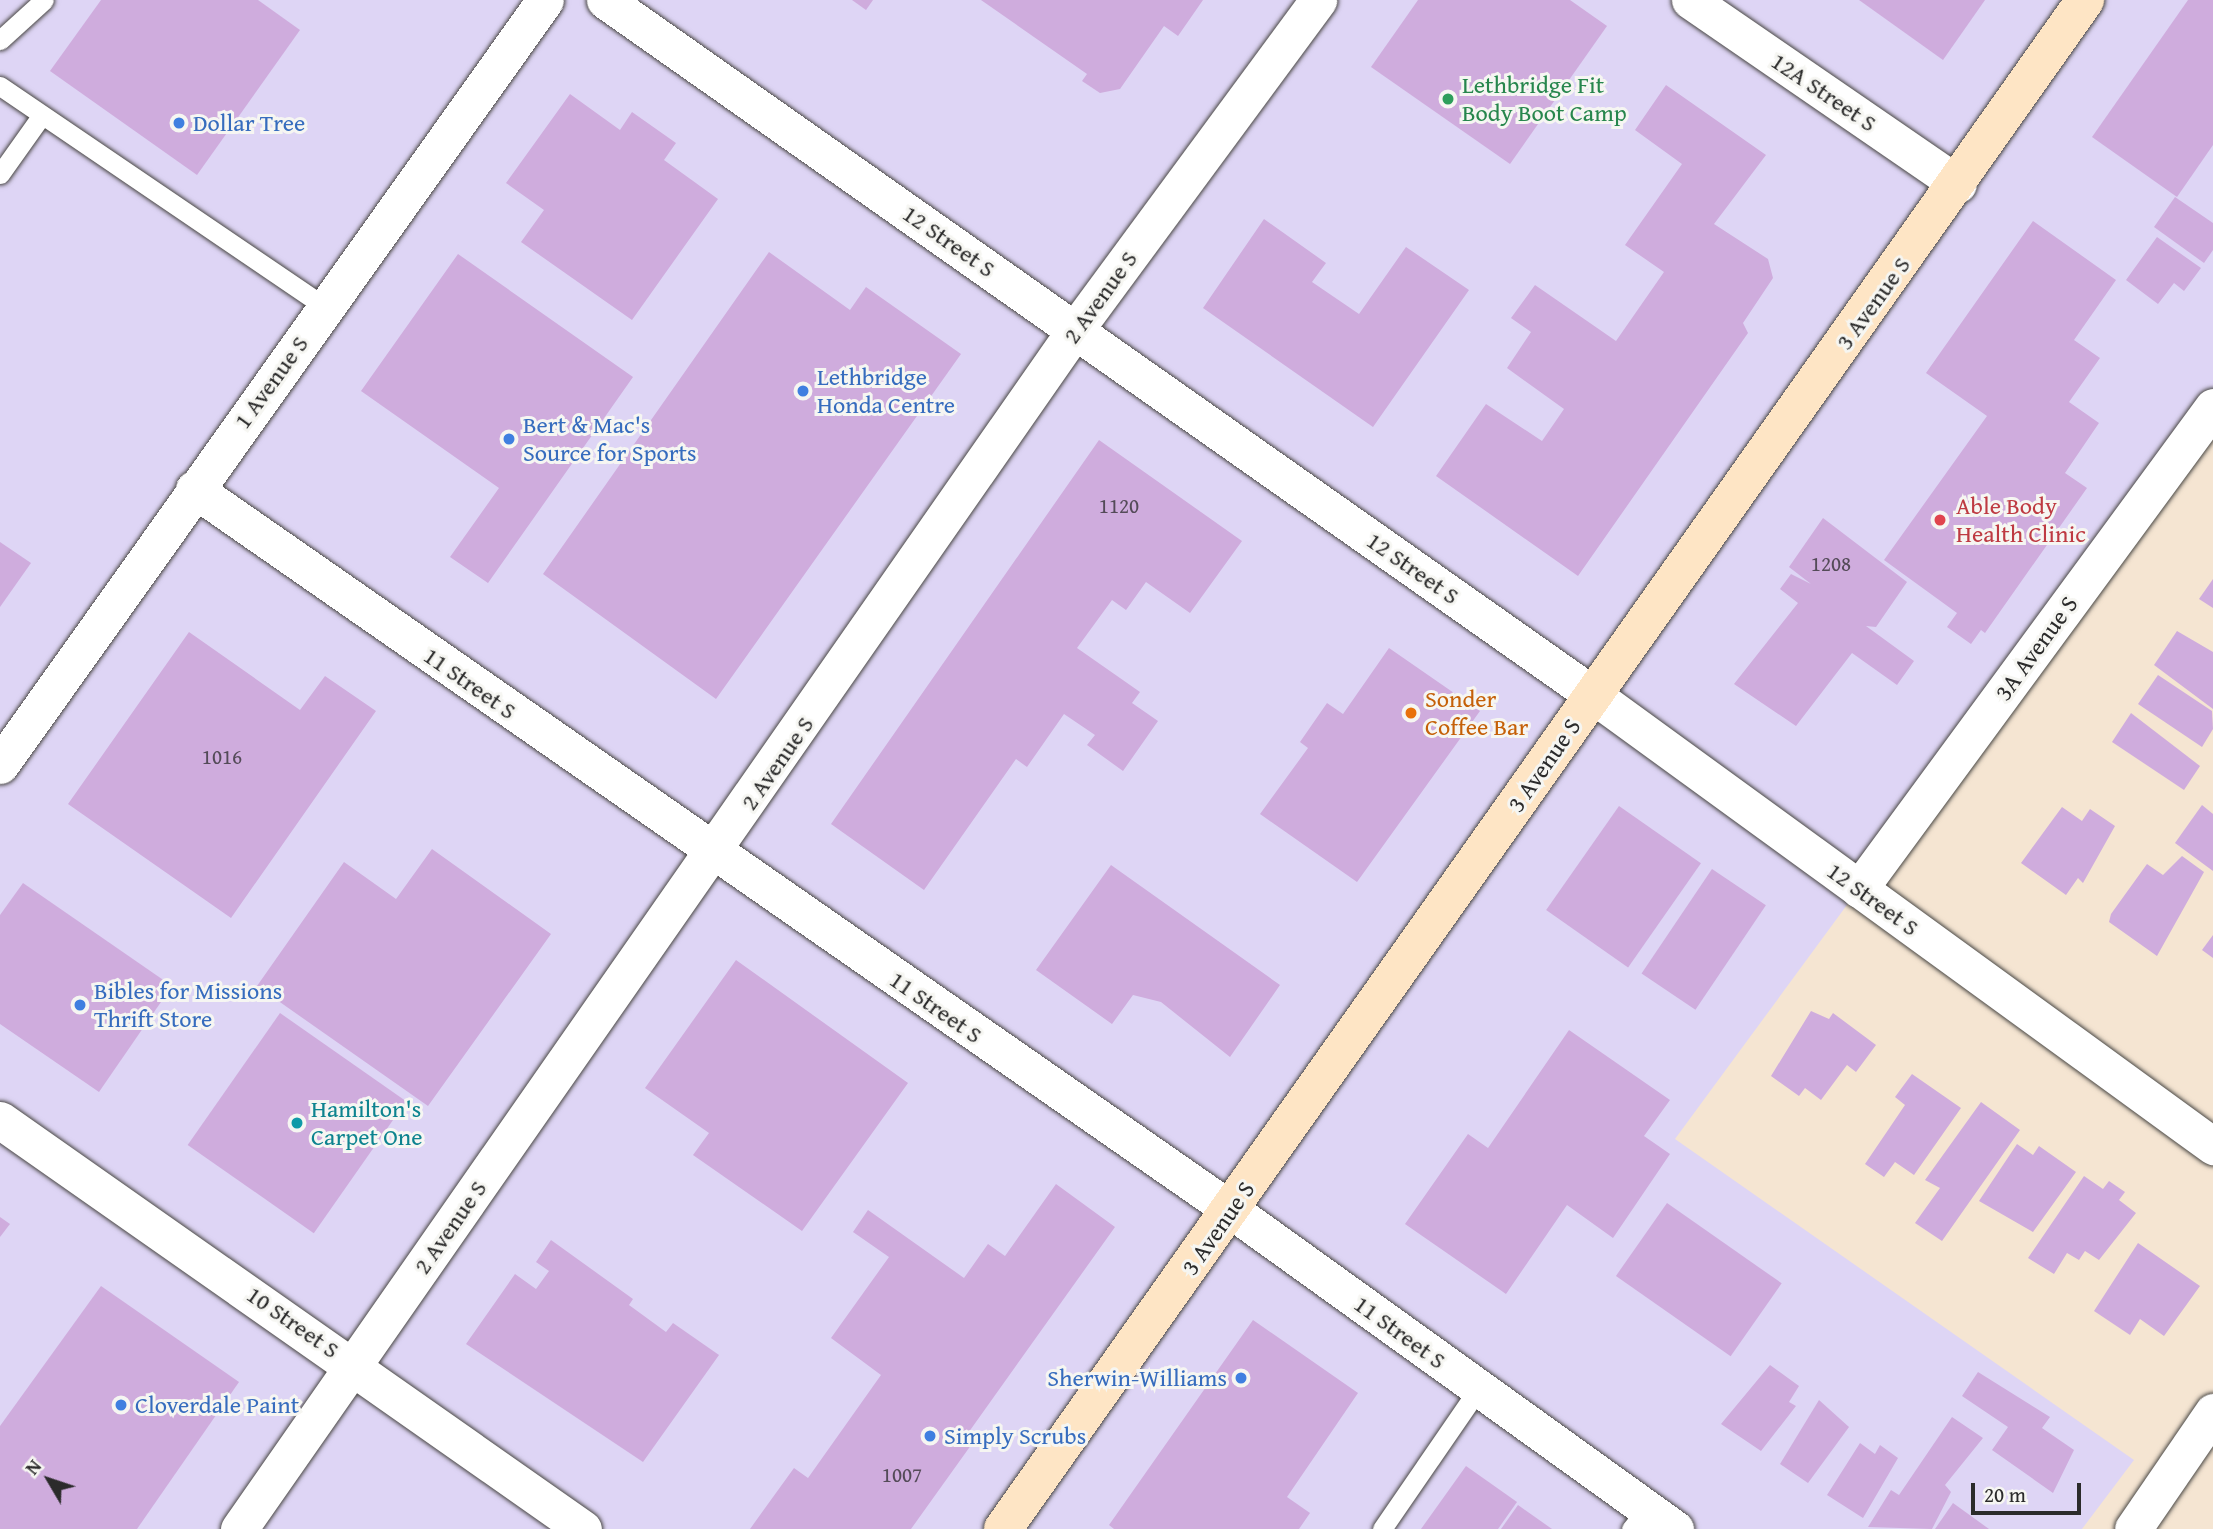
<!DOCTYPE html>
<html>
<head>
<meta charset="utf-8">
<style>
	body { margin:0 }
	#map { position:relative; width:2213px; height:1529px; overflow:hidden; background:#f5e5d2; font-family:"Gentium Book Plus",serif }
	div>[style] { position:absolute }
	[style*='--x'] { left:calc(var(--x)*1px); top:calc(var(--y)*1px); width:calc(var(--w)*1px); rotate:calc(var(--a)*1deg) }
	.built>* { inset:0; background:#ded5f5 }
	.building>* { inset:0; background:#cfacdd; transform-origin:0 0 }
	.roads { filter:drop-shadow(0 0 2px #494744) drop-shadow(0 0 2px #494744) }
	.service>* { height:19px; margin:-9.5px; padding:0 9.5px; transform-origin:9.5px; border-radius:9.5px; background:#fff }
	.minor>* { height:37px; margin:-18.5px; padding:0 18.5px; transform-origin:18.5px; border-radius:18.5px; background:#fff }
	.secondary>* { height:38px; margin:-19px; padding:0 19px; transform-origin:19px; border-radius:19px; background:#fee5c5 }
	.dots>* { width:19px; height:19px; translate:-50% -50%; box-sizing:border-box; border:4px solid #f6f6f2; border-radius:50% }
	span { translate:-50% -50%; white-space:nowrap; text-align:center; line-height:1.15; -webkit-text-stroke:6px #f6f6f2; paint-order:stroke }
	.number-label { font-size:21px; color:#544b58 }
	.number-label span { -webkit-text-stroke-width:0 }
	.leisure-label { font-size:24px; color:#27864d }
	.left { translate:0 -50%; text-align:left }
	.street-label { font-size:24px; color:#2b2b2b }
	.shop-label { font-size:24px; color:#366cbe }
	.right { translate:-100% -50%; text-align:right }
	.health-label { font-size:24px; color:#be3a42 }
	.food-label { font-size:24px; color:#c56008 }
	.culture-label { font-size:24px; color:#0d838f }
	.north { position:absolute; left:14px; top:1445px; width:70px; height:70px; -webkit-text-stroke:5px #f6f6f2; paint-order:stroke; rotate:309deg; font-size:19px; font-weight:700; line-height:28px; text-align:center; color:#2b2b2b }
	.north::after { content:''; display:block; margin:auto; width:24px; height:32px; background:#2b2b2b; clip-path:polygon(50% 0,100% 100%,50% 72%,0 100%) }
	.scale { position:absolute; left:1971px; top:1483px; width:110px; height:32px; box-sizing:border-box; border:4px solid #2b2b2b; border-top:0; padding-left:9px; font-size:21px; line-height:24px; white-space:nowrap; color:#2b2b2b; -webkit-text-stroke:5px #f6f6f2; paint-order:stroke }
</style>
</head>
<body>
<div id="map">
	<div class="built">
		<div style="clip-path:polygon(0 0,2213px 0,2213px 407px,1675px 1139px,2134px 1460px,2082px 1529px,0 1529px)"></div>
	</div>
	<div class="building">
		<div style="clip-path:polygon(101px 0,258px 0,300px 30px,197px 175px,50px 71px)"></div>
		<div style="clip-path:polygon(852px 0,873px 0,866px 10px)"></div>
		<div style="clip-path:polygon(981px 0,1203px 0,1178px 36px,1164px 26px,1120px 89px,1100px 93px,1082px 81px,1087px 74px)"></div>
		<div style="clip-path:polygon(1418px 0,1570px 0,1607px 26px,1510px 164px,1371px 67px)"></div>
		<div style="clip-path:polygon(1859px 0,1985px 0,1943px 60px)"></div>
		<div style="clip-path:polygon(2188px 0,2213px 0,2213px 145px,2177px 197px,2092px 137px)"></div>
		<div style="clip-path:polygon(1666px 85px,1766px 155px,1714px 224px,1768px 259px,1773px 278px,1743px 323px,1748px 333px,1578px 576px,1436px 476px,1486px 404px,1542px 441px,1564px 409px,1507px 368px,1531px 332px,1511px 318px,1535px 285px,1616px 341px,1664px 272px,1625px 245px,1682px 164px,1635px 130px)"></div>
		<div style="clip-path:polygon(570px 94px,620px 130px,632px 112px,676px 143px,664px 160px,718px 199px,632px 320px,521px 242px,544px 210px,506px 183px)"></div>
		<div style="clip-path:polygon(2175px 197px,2213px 223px,2213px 250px,2204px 263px,2154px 227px)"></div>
		<div style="clip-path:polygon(1264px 219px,1326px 263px,1312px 282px,1359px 314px,1406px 247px,1469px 290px,1373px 427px,1203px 308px)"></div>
		<div style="clip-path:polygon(2033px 221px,2116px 280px,2074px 340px,2100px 358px,2069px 402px,2099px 423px,2065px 473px,2087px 488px,1985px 633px,1981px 630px,1971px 644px,1947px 627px,1957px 613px,1884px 560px,1987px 416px,1926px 373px)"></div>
		<div style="clip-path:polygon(2157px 237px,2201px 268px,2184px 291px,2174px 283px,2158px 304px,2126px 280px)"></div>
		<div style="clip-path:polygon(769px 252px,850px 310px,866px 287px,961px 354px,716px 699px,543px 574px)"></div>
		<div style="clip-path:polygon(458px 254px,633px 377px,488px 583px,450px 557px,499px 488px,361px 391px)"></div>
		<div style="clip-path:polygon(1099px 440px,1242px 541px,1190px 613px,1146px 582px,1126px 610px,1112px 600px,1077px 648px,1140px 692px,1132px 703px,1158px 721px,1123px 771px,1087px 745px,1095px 735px,1064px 714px,1027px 767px,1016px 759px,924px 890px,831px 824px)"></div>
		<div style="clip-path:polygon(1823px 518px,1907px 582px,1876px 627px,1866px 626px,1914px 661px,1897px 685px,1852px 653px,1796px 726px,1734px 684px,1798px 603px,1780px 589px,1791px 574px,1811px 584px,1789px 567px)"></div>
		<div style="clip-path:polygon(0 542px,31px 563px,0 607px)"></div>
		<div style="clip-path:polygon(2213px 579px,2213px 608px,2199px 599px)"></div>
		<div style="clip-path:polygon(2177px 631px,2213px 652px,2213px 709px,2154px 665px)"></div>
		<div style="clip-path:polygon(189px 632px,300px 710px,325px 676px,376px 711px,231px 918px,68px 804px)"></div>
		<div style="clip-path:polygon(1389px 648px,1480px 711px,1357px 882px,1260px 814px,1308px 748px,1300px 742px,1327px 703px,1343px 714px)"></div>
		<div style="clip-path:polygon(2158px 675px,2212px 711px,2213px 729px,2202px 747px,2138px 704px)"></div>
		<div style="clip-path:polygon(2131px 713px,2200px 766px,2184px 790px,2112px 742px)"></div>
		<div style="clip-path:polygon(2202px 805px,2213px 814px,2213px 871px,2175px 843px)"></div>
		<div style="left:1619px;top:806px;width:100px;height:127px;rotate:35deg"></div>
		<div style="clip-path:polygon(2062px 807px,2082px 821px,2090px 809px,2115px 826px,2083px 883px,2078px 878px,2066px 895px,2021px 863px)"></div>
		<div style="clip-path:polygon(432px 849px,551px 934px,428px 1106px,257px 986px,344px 862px,396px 899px)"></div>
		<div style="clip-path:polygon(2182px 856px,2204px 872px,2157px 956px,2109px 922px,2111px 914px,2147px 864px,2163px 875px)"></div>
		<div style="clip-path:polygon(1111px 865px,1280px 985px,1230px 1057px,1161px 1002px,1133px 995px,1112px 1024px,1036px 970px)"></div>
		<div style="left:1712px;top:869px;width:65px;height:126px;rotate:34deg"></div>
		<div style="clip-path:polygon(23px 883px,172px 986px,99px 1092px,0 1024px,0 915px)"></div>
		<div style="clip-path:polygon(2213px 935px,2213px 958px,2202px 950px)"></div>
		<div style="clip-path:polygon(736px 960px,908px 1083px,802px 1231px,693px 1155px,709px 1133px,645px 1088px)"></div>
		<div style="clip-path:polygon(1811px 1011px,1829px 1019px,1833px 1013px,1876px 1045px,1856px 1072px,1847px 1065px,1821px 1100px,1805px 1088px,1799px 1096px,1771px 1076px)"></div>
		<div style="left:280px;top:1013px;width:154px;height:161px;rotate:35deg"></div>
		<div style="clip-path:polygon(1569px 1030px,1670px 1100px,1644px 1136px,1670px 1154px,1613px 1238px,1567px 1205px,1506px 1294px,1405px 1224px,1468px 1134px,1488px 1148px)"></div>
		<div style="clip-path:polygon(1912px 1074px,1961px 1108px,1914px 1175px,1895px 1162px,1884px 1177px,1865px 1164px,1905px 1105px,1895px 1097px)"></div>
		<div style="clip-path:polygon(1981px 1102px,2020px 1130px,1942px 1241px,1915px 1223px,1940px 1188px,1925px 1180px)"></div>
		<div style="clip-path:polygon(2017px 1144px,2033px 1155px,2039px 1146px,2076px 1172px,2033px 1232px,1979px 1201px)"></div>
		<div style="clip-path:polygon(2084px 1176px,2103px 1189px,2109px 1181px,2125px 1192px,2119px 1200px,2136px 1213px,2099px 1260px,2085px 1251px,2079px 1260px,2067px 1253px,2054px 1274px,2028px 1258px)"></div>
		<div style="clip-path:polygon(1056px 1184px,1115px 1227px,966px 1436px,974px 1441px,911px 1529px,750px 1529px,794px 1468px,808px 1478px,881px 1375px,831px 1338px,889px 1257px,853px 1232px,868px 1210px,964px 1278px,988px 1244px,1005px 1256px)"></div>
		<div style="left:1667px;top:1203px;width:140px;height:89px;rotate:35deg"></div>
		<div style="clip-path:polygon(0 1217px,10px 1224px,0 1237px)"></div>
		<div style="clip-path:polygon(551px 1240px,633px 1299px,629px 1305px,666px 1332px,673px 1323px,719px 1355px,643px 1462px,466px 1344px,515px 1274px,536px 1289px,549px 1271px,536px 1262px)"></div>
		<div style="clip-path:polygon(2138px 1243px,2200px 1286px,2164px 1336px,2140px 1319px,2130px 1335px,2094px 1311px)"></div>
		<div style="clip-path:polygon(101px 1286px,239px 1382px,137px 1529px,0 1529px,0 1426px)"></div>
		<div style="clip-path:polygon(1253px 1320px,1358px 1393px,1287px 1497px,1310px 1513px,1299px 1529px,1114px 1529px,1109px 1525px)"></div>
		<div style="clip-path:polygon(1770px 1365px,1799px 1386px,1789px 1402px,1796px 1406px,1761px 1451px,1721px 1424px)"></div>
		<div style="clip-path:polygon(1978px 1372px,2050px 1417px,2042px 1428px,2074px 1450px,2053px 1493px,1992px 1450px,2008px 1427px,1962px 1396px)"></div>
		<div style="clip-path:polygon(1819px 1400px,1849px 1427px,1808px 1483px,1780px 1464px)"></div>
		<div style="clip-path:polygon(1952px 1417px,1983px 1438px,1945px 1485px,1951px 1492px,1932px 1529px,1868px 1527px,1891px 1490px,1899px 1495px)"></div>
		<div style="clip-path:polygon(1860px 1443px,1875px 1454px,1880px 1445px,1898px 1458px,1863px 1518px,1827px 1495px)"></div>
		<div style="clip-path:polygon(1466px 1466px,1517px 1502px,1498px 1529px,1421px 1529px)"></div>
		<div style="clip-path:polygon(1953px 1503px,1989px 1529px,1935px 1529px)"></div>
		<div style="clip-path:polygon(1518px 1505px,1552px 1529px,1501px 1529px)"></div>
	</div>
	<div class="roads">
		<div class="service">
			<div style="--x:0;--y:40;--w:59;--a:-42.3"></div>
			<div style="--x:0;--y:86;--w:393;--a:34.2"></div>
			<div style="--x:0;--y:174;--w:72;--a:-54.6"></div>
			<div style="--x:1382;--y:1529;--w:171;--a:-55.5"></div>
			<div style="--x:1631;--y:1529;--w:26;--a:-51"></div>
		</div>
		<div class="minor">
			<div style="--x:605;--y:0;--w:1208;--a:35.12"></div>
			<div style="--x:1593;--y:695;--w:767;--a:36.03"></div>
			<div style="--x:1690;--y:0;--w:325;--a:34.5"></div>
			<div style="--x:194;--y:489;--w:1263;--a:34.81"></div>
			<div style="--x:1231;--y:1210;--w:547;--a:35.7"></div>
			<div style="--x:0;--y:765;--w:939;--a:-54.53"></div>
			<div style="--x:1859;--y:889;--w:598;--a:-53.7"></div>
			<div style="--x:0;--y:1120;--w:712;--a:35.05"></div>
			<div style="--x:239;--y:1529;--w:1462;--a:-55.11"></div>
			<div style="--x:1075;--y:330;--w:410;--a:-53.6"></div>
			<div style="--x:2133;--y:1529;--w:142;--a:-55.6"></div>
		</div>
		<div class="secondary">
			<div style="--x:1003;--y:1529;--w:1873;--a:-54.71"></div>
		</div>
	</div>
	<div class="dots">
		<div style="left:1448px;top:99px;background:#2e9e5b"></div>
		<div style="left:179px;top:123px;background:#3f7fe0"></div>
		<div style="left:803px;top:391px;background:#3f7fe0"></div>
		<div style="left:509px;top:439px;background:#3f7fe0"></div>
		<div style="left:1940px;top:520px;background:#e0444e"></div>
		<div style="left:1411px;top:713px;background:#e8710a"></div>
		<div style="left:80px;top:1005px;background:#3f7fe0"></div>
		<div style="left:297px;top:1123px;background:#0f9aa8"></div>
		<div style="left:1241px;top:1378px;background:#3f7fe0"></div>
		<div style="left:121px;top:1405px;background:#3f7fe0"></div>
		<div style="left:930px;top:1436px;background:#3f7fe0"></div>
	</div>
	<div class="number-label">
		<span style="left:1119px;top:506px">1120</span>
		<span style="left:1831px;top:564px">1208</span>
		<span style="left:222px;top:757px">1016</span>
		<span style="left:902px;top:1475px">1007</span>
	</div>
	<div class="leisure-label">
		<span class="left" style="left:1462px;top:99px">Lethbridge Fit<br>Body Boot Camp</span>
	</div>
	<div class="street-label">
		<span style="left:1824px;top:92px;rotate:34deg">12A Street S</span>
		<span style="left:949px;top:241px;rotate:35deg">12 Street S</span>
		<span style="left:1100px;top:297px;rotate:-54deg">2 Avenue S</span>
		<span style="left:1873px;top:303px;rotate:-54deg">3 Avenue S</span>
		<span style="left:271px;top:382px;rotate:-54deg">1 Avenue S</span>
		<span style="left:1413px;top:568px;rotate:35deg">12 Street S</span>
		<span style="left:2036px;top:648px;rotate:-54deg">3A Avenue S</span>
		<span style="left:470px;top:683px;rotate:35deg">11 Street S</span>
		<span style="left:777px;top:763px;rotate:-55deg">2 Avenue S</span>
		<span style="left:1544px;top:765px;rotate:-55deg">3 Avenue S</span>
		<span style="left:1873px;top:899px;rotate:36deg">12 Street S</span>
		<span style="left:936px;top:1007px;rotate:35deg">11 Street S</span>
		<span style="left:450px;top:1227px;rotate:-55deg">2 Avenue S</span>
		<span style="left:1218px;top:1228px;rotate:-55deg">3 Avenue S</span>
		<span style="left:293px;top:1322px;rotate:35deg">10 Street S</span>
		<span style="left:1400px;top:1332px;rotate:36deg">11 Street S</span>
	</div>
	<div class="shop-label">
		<span class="left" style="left:193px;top:123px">Dollar Tree</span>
		<span class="left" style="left:817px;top:391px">Lethbridge<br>Honda Centre</span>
		<span class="left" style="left:523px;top:439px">Bert &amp; Mac's<br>Source for Sports</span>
		<span class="left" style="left:94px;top:1005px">Bibles for Missions<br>Thrift Store</span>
		<span class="right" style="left:1227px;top:1378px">Sherwin-Williams</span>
		<span class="left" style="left:135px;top:1405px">Cloverdale Paint</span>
		<span class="left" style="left:944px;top:1436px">Simply Scrubs</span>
	</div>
	<div class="health-label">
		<span class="left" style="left:1956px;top:520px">Able Body<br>Health Clinic</span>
	</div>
	<div class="food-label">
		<span class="left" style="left:1425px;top:713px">Sonder<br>Coffee Bar</span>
	</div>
	<div class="culture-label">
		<span class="left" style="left:311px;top:1123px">Hamilton's<br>Carpet One</span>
	</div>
	<div class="north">N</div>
	<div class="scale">20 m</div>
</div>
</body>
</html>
